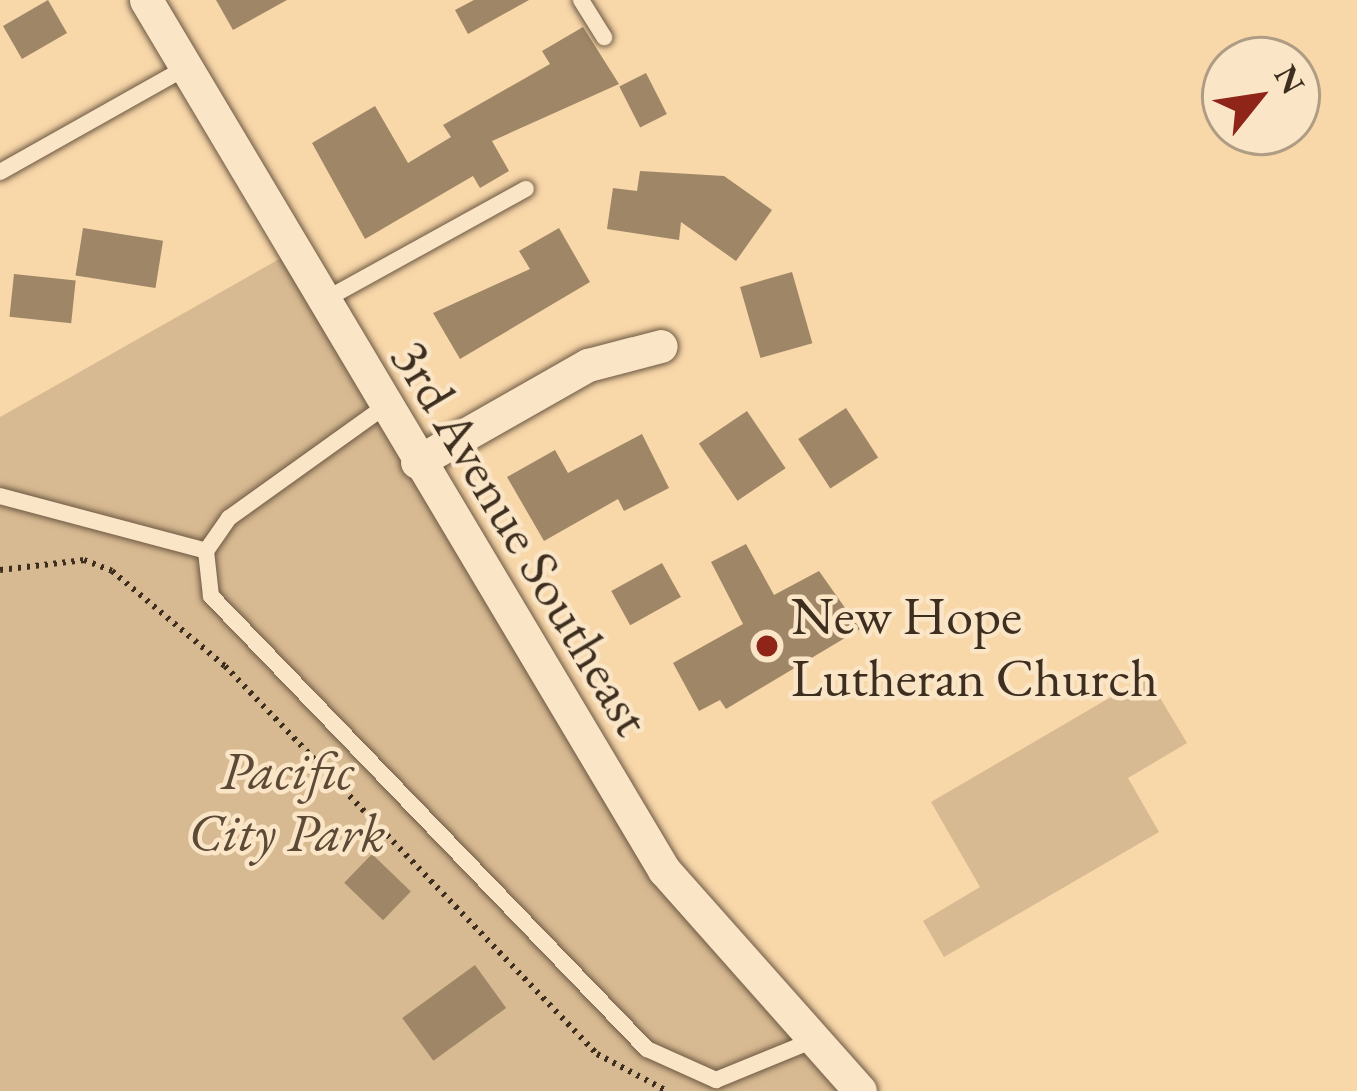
<!DOCTYPE html>
<html>
<head>
<meta charset="utf-8">
<style>
	body { margin:0 }
	#map { position:relative; width:1357px; height:1091px; overflow:hidden; background:#f8d7a9; font-family:"EB Garamond",serif }
	div>[style] { position:absolute }
	[style*='--x'] { left:calc(var(--x)*1px); top:calc(var(--y)*1px); width:calc(var(--w)*1px); rotate:calc(var(--a)*1deg) }
	.green>* { inset:0; background:#d8ba92 }
	.building>* { inset:0; background:#9e8667; transform-origin:0 0 }
	.path>* { height:6px; margin-top:-3px; transform-origin:0; background:repeating-linear-gradient(90deg,#3d2e1f 0 3px,transparent 0 9px) }
	.roads { filter:drop-shadow(0 0 3px #6c5842) drop-shadow(0 0 3px #6c5842) }
	.service>* { height:16px; margin:-8px; padding:0 8px; transform-origin:8px; border-radius:8px; background:#fae5c7 }
	.minor>* { height:33px; margin:-16.5px; padding:0 16.5px; transform-origin:16.5px; border-radius:16.5px; background:#fae5c7 }
	.dots>* { width:33px; height:33px; translate:-50% -50%; box-sizing:border-box; border:6px solid #fae5c7; border-radius:50% }
	span { translate:-50% -50%; white-space:nowrap; text-align:center; line-height:1.15; -webkit-text-stroke:9px #fae5c7; paint-order:stroke }
	.street-label { font-size:54px; color:#3d2e1f }
	.poi-label { font-size:54px; color:#3d2e1f }
	.left { translate:0 -50%; text-align:left }
	.park-label { font-size:54px; color:#5c4a36; font-style:italic }
	.north { position:absolute; left:1201px; top:36px; width:120px; height:120px; box-sizing:border-box; background:#fae5c7; border:3px solid #ae9c84; border-radius:50%; rotate:60deg; font-size:33px; font-weight:700; line-height:48px; text-align:center; color:#3d2e1f }
	.north::after { content:''; display:block; margin:auto; width:42px; height:54px; background:#8f2418; clip-path:polygon(50% 0,100% 100%,50% 72%,0 100%) }
</style>
</head>
<body>
<div id="map">
	<div class="green">
		<div style="clip-path:polygon(290px 253px,669px 877px,860px 1091px,0 1091px,0 417px)"></div>
		<div style="clip-path:polygon(1147px 676px,1187px 743px,1128px 778px,1159px 832px,944px 957px,923px 921px,980px 887px,931px 802px)"></div>
	</div>
	<div class="building">
		<div style="left:48px;top:0;width:38px;height:52px;rotate:60deg"></div>
		<div style="clip-path:polygon(216px 0,287px 0,233px 30px)"></div>
		<div style="clip-path:polygon(474px 0,529px 0,468px 34px,455px 10px)"></div>
		<div style="clip-path:polygon(583px 27px,619px 84px,492px 141px,509px 171px,480px 188px,473px 176px,365px 239px,312px 143px,375px 106px,408px 163px,451px 137px,443px 125px,550px 64px,542px 51px)"></div>
		<div style="left:646px;top:73px;width:46px;height:30px;rotate:63deg"></div>
		<div style="clip-path:polygon(640px 171px,724px 176px,772px 210px,736px 261px,681px 222px,679px 240px,607px 229px,613px 188px,637px 191px)"></div>
		<div style="left:83px;top:228px;width:81px;height:48px;rotate:9deg"></div>
		<div style="clip-path:polygon(559px 228px,590px 282px,460px 359px,433px 313px,530px 269px,519px 251px)"></div>
		<div style="left:792px;top:272px;width:74px;height:54px;rotate:74deg"></div>
		<div style="left:14px;top:274px;width:62px;height:43px;rotate:6deg"></div>
		<div style="left:846px;top:408px;width:59px;height:57px;rotate:57deg"></div>
		<div style="left:747px;top:411px;width:69px;height:58px;rotate:56deg"></div>
		<div style="clip-path:polygon(642px 434px,669px 488px,624px 511px,618px 499px,544px 541px,507px 477px,555px 450px,568px 473px)"></div>
		<div style="clip-path:polygon(746px 544px,774px 595px,819px 571px,860px 629px,726px 709px,720px 700px,699px 711px,673px 663px,743px 624px,711px 562px)"></div>
		<div style="left:662px;top:563px;width:39px;height:58px;rotate:61deg"></div>
		<div style="left:372px;top:854px;width:54px;height:40px;rotate:44deg"></div>
		<div style="left:475px;top:965px;width:53px;height:90px;rotate:54deg"></div>
	</div>
	<div class="path">
		<div style="--x:0;--y:570;--w:85;--a:-6.8"></div>
		<div style="--x:84;--y:560;--w:30;--a:21"></div>
		<div style="--x:112;--y:571;--w:148;--a:40.1"></div>
		<div style="--x:225;--y:666;--w:538;--a:46.21"></div>
		<div style="--x:597;--y:1054;--w:79;--a:27.9"></div>
	</div>
	<div class="roads">
		<div class="service">
			<div style="--x:581;--y:0;--w:44;--a:58.1"></div>
			<div style="--x:0;--y:172;--w:212;--a:-29.3"></div>
			<div style="--x:321;--y:302;--w:234;--a:-28.9"></div>
			<div style="--x:384;--y:407;--w:191;--a:144.4"></div>
			<div style="--x:229;--y:518;--w:40;--a:124.9"></div>
			<div style="--x:206;--y:551;--w:45;--a:83.7"></div>
			<div style="--x:211;--y:596;--w:629;--a:46.1"></div>
			<div style="--x:647;--y:1049;--w:76;--a:24.2"></div>
			<div style="--x:716;--y:1080;--w:106;--a:-22.2"></div>
			<div style="--x:0;--y:496;--w:213;--a:14.9"></div>
		</div>
		<div class="minor">
			<div style="--x:146;--y:0;--w:1013;--a:59.23"></div>
			<div style="--x:664;--y:870;--w:295;--a:48.4"></div>
			<div style="--x:417;--y:462;--w:197;--a:-29.6"></div>
			<div style="--x:588;--y:365;--w:75;--a:-14.6"></div>
		</div>
	</div>
	<div class="dots">
		<div style="left:767px;top:646px;background:#8f2418"></div>
	</div>
	<div class="street-label">
		<span style="left:522px;top:537px;rotate:59deg">3rd Avenue Southeast</span>
	</div>
	<div class="poi-label">
		<span class="left" style="left:791px;top:646px">New Hope<br>Lutheran Church</span>
	</div>
	<div class="park-label">
		<span style="left:287px;top:801px">Pacific<br>City Park</span>
	</div>
	<div class="north">N</div>
</div>
</body>
</html>
